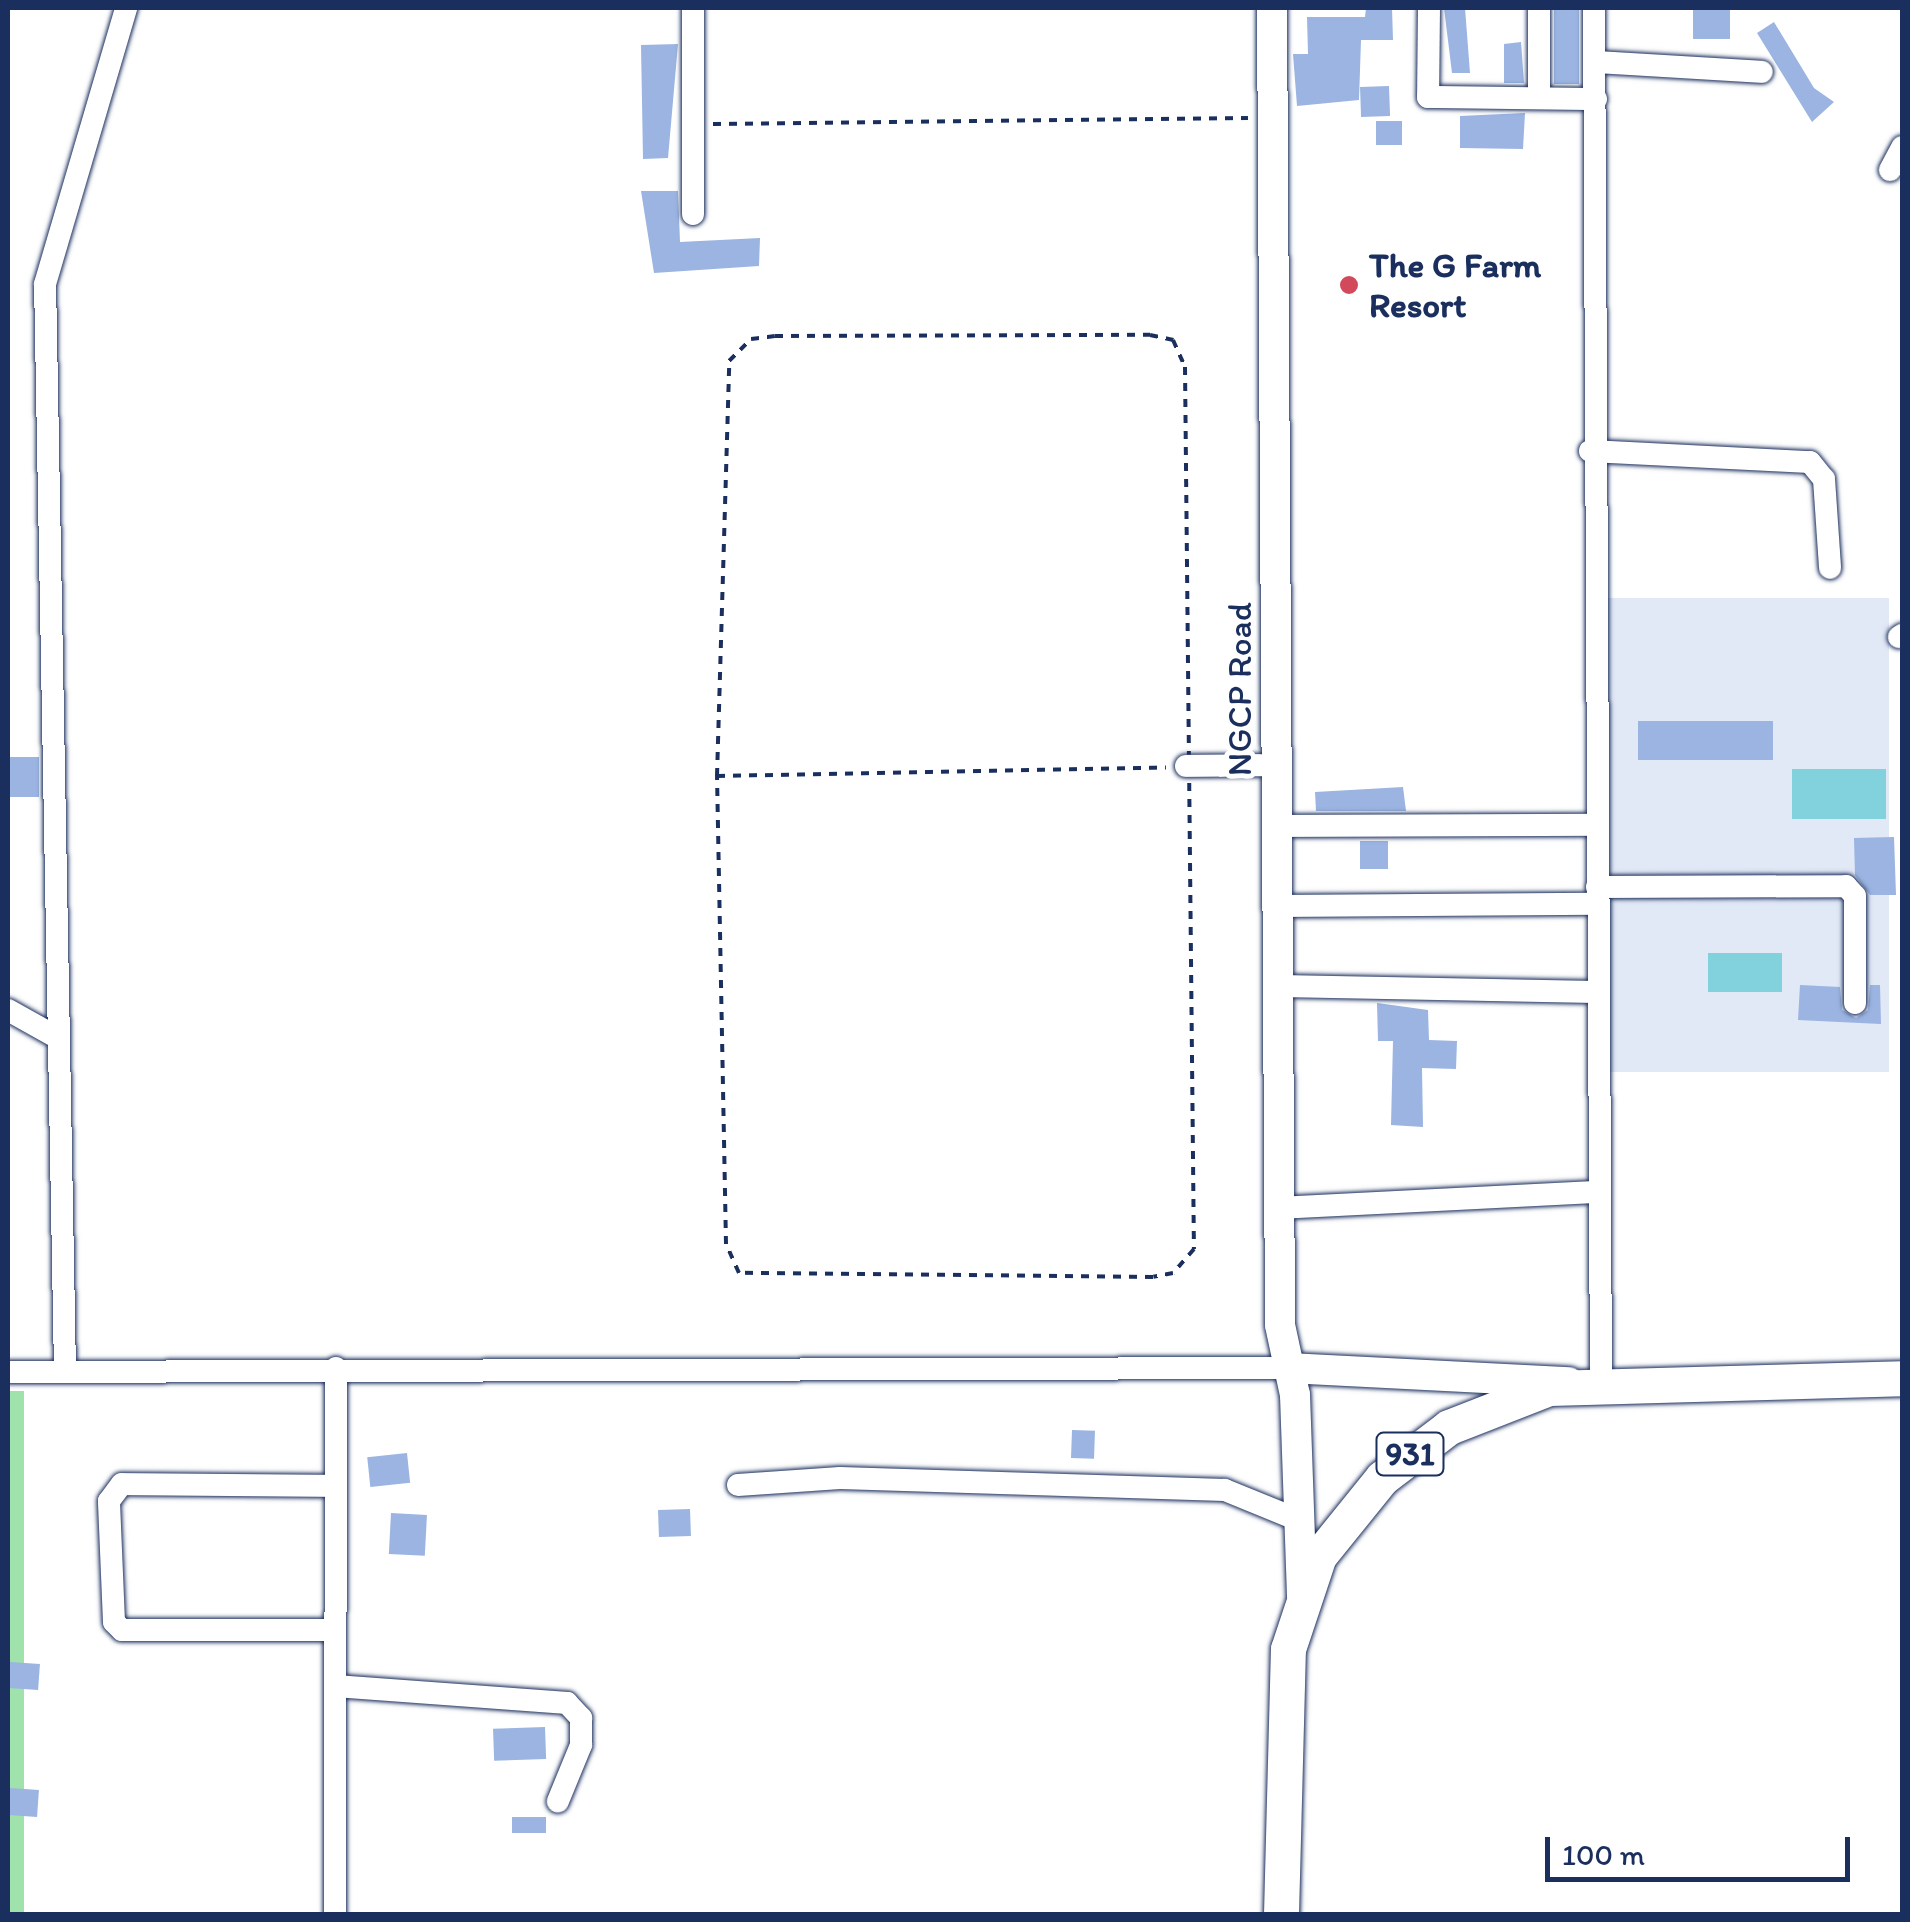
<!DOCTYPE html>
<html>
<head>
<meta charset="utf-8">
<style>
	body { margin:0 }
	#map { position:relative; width:1910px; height:1922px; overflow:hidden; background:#fff; font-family:Itim,sans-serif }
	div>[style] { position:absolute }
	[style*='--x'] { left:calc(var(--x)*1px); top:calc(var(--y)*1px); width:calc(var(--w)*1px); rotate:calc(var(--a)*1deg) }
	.built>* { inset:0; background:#e1e8f6; transform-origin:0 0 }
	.green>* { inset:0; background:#9fe2ac; transform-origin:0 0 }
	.water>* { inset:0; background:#82d2dd; transform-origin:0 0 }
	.building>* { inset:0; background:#9bb4e1; transform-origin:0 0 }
	.path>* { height:4px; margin-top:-2px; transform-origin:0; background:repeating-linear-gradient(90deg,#1b2f5e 0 8px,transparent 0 16px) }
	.roads { filter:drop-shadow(0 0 2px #1b2f5e) drop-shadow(0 0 2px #1b2f5e) }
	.minor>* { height:22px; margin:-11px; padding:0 11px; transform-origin:11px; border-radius:11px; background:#fff }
	.major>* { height:30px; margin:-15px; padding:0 15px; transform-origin:15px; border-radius:15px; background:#fff }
	.highway>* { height:35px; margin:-17.5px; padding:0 17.5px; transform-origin:17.5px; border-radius:17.5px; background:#fff }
	.dots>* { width:28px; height:28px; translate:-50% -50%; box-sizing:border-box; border:5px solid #fff; border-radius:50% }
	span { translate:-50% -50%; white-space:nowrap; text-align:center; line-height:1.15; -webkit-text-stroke:10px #fff; paint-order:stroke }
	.shield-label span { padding:2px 8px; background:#fff; border:2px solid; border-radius:8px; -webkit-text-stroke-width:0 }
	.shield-label { font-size:32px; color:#1b2f5e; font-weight:700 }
	.poi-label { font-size:35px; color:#1b2f5e; font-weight:700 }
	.left { translate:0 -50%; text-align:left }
	.street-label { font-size:35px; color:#1b2f5e }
	.frame { position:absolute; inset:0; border:10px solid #1b2f5e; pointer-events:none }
	.scale { position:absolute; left:1545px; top:1837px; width:305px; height:45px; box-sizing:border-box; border:5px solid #1b2f5e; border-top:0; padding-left:12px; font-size:30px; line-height:35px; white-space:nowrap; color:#1b2f5e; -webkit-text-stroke:8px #fff; paint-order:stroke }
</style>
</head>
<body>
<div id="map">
	<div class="built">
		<div style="left:1606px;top:598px;width:283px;height:474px"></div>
	</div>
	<div class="green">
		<div style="left:8px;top:1391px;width:16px;height:523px"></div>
	</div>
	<div class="water">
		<div style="left:1792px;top:769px;width:94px;height:50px"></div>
		<div style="left:1708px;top:953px;width:74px;height:39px"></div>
	</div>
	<div class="building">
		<div style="clip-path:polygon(1366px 8px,1392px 8px,1393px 40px,1361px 40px,1359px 100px,1297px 106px,1293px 54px,1308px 54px,1307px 17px,1365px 17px)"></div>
		<div style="clip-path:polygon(1444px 8px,1465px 8px,1470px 73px,1452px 73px)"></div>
		<div style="left:1693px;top:8px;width:37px;height:31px"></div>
		<div style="left:1579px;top:9px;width:75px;height:25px;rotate:90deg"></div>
		<div style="clip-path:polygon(1774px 22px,1814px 88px,1834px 102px,1812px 122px,1757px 33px)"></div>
		<div style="clip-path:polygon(1521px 42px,1524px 83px,1504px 83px,1504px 44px)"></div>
		<div style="clip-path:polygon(678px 44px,668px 158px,643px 159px,641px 45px)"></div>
		<div style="left:1389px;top:86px;width:30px;height:29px;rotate:88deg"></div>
		<div style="clip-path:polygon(1525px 113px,1523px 149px,1460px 148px,1460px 116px)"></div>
		<div style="left:1402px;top:121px;width:24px;height:26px;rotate:90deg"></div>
		<div style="clip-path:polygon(641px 191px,678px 191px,680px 242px,760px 238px,759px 266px,654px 273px)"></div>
		<div style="left:1638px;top:721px;width:135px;height:39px"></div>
		<div style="left:39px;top:757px;width:40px;height:29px;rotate:90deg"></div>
		<div style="clip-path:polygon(1403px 787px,1406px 811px,1316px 811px,1315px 792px)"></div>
		<div style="clip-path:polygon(1894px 837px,1896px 895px,1870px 895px,1855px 875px,1854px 838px)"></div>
		<div style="left:1360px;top:841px;width:28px;height:28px"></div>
		<div style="clip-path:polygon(1800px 985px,1840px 987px,1842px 1010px,1856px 1018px,1868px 1010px,1870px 985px,1880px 985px,1881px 1024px,1798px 1020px)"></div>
		<div style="clip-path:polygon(1377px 1003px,1428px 1010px,1429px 1040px,1457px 1041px,1456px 1069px,1422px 1068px,1423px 1127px,1391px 1125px,1393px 1041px,1378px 1041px)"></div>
		<div style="left:1072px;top:1430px;width:23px;height:28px;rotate:2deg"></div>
		<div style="left:407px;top:1453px;width:30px;height:40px;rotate:84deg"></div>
		<div style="left:690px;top:1509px;width:27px;height:32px;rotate:88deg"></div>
		<div style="left:391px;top:1513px;width:36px;height:41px;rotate:3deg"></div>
		<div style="left:10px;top:1662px;width:30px;height:26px;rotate:4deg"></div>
		<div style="left:545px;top:1727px;width:32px;height:52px;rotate:88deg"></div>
		<div style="left:10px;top:1788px;width:29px;height:27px;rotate:4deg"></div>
		<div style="left:546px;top:1817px;width:16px;height:34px;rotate:90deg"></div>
	</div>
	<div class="path">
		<div style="--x:713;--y:124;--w:535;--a:-0.64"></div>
		<div style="--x:1150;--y:335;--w:24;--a:12"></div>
		<div style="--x:1173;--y:340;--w:30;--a:66"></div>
		<div style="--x:1185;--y:367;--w:882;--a:89.42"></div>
		<div style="--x:1194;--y:1249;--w:32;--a:131"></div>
		<div style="--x:1173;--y:1273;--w:20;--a:169"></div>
		<div style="--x:1153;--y:1277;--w:414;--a:-179.4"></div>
		<div style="--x:739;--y:1273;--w:32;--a:-114"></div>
		<div style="--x:726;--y:1244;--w:468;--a:-91.1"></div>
		<div style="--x:717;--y:776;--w:415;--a:-88.3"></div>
		<div style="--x:729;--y:361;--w:31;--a:-45"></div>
		<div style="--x:751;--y:339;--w:24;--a:-7"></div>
		<div style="--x:775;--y:336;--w:375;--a:-0.2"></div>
		<div style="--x:717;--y:776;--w:449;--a:-1.1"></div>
	</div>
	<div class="roads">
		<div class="minor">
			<div style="--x:1429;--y:8;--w:89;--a:90.6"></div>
			<div style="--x:1428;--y:97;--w:168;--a:0.7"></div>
			<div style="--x:1539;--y:8;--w:90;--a:90"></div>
			<div style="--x:1594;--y:8;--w:1373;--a:89.71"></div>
			<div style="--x:1595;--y:62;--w:167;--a:3.4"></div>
			<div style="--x:1890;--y:170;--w:26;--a:-62"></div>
			<div style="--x:693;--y:214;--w:206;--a:-90"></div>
			<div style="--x:1590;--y:451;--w:220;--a:2.9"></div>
			<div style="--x:1810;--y:462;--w:22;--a:51"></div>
			<div style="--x:1824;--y:479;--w:89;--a:86.1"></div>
			<div style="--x:1899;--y:637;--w:4;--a:-34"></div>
			<div style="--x:1186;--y:766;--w:91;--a:-0.6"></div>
			<div style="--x:1277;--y:826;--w:320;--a:-0.2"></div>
			<div style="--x:1597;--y:887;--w:249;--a:-0.2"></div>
			<div style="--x:1846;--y:886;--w:13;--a:48"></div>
			<div style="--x:1855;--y:896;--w:107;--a:90"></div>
			<div style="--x:1277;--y:906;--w:320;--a:-0.4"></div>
			<div style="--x:1278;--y:986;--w:320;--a:1.1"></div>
			<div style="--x:8;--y:1010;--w:57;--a:29.2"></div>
			<div style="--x:1279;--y:1208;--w:320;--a:-2.9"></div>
			<div style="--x:65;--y:1371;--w:1087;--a:-91.05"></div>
			<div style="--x:45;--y:284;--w:288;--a:-73.6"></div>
			<div style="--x:8;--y:1372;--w:1280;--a:-0.18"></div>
			<div style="--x:738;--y:1485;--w:102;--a:-3.9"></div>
			<div style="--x:840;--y:1478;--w:385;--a:1.8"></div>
			<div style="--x:1225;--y:1490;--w:77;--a:22.2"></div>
			<div style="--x:335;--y:1630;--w:213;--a:180"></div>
			<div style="--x:122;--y:1630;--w:11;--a:-135"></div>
			<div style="--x:114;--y:1622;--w:121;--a:-92.4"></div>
			<div style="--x:109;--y:1501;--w:21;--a:-53"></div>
			<div style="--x:122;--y:1484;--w:214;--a:0.5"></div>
			<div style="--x:335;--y:1686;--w:233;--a:4.2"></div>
			<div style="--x:567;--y:1703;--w:21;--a:47"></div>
			<div style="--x:581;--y:1718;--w:27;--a:90"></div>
			<div style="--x:581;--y:1745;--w:61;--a:112.3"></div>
			<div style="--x:335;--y:1914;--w:546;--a:-89.9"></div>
		</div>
		<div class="major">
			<div style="--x:1272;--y:8;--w:1317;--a:89.65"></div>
			<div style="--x:1280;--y:1325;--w:72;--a:77.9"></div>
			<div style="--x:1295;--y:1395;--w:203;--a:88"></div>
			<div style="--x:1288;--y:1368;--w:281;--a:2.9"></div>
		</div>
		<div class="highway">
			<div style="--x:1281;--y:1914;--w:265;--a:-88.5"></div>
			<div style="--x:1288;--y:1649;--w:98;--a:-71.6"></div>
			<div style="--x:1319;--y:1556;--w:100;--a:-51.1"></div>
			<div style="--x:1382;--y:1478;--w:84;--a:-37.3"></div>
			<div style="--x:1449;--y:1427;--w:107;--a:-21.3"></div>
			<div style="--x:1549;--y:1388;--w:353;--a:-1.6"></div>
		</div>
	</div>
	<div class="dots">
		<div style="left:1349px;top:285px;background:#d1495b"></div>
	</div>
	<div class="shield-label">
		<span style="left:1410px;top:1454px">931</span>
	</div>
	<div class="poi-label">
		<span class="left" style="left:1369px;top:285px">The G Farm<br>Resort</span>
	</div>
	<div class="street-label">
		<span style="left:1239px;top:689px;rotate:-90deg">NGCP Road</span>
	</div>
	<div class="frame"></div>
	<div class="scale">100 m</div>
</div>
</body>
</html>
